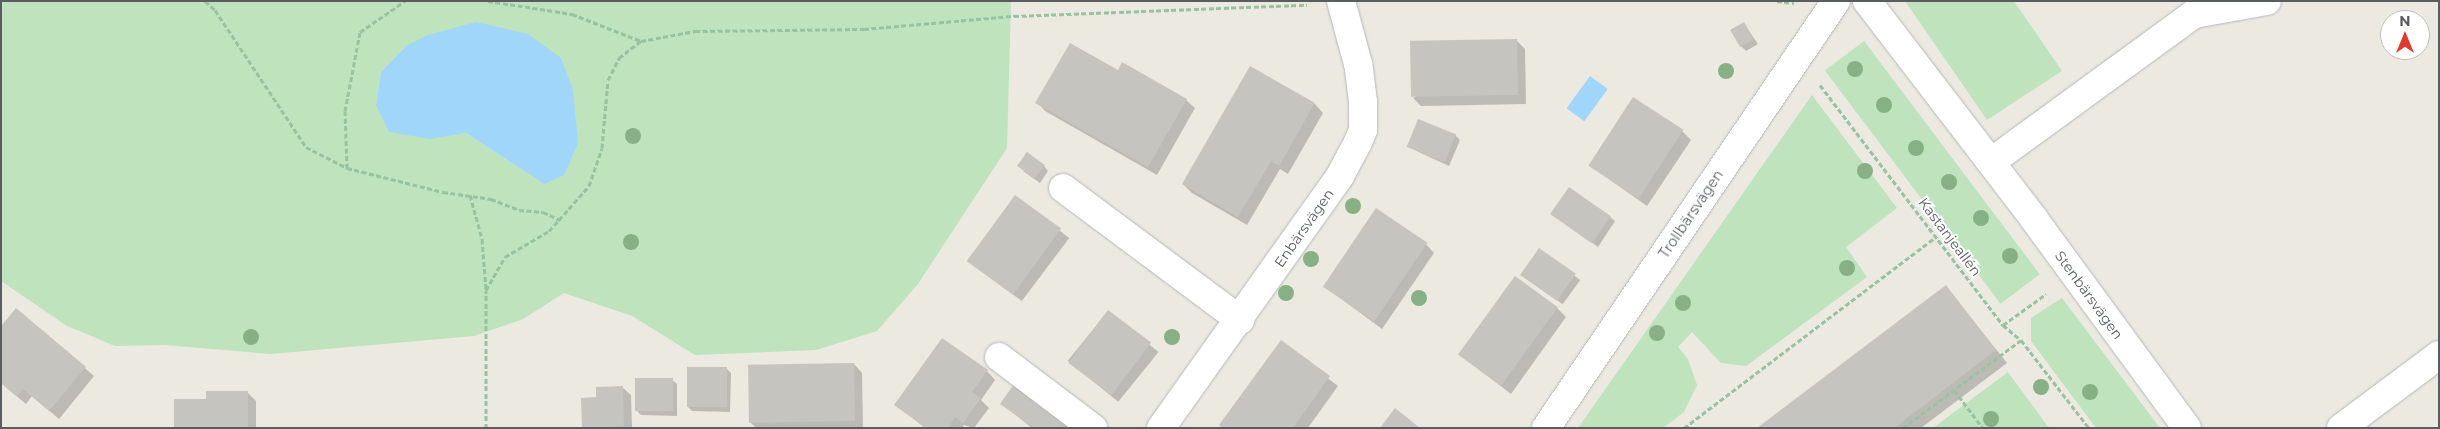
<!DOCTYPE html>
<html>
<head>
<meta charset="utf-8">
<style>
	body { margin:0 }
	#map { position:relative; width:2440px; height:429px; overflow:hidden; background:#ece9e1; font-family:Montserrat,sans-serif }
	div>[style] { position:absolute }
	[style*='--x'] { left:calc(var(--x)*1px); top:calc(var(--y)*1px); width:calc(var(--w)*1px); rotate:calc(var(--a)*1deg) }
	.green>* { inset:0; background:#bee3bd; transform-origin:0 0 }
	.water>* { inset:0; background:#a1d6fb; transform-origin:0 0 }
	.shadow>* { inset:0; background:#0003; transform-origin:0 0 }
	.building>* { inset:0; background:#c6c4be; transform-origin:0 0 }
	.path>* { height:3px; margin-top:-1.5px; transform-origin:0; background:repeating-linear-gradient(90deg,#97c3a2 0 5px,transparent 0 7.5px) }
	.roads { filter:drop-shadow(0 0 1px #b3b7bb) drop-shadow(0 0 1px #b3b7bb) }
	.minor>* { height:28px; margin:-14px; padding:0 14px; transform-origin:14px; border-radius:14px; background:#fff }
	.trees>* { width:16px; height:16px; margin:-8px; border-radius:50%; background:#88b085 }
	span { translate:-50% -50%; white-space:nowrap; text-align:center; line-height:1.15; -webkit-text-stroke:4px #fff; paint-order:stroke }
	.street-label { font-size:14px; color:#595d61 }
	.frame { position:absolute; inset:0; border:2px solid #595d61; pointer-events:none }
	.north { position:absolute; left:2380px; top:10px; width:50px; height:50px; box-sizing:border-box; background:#fff; border:1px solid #bdbec0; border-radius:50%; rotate:0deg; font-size:14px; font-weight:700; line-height:20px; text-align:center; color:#595d61 }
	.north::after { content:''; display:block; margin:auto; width:18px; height:22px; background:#e23a31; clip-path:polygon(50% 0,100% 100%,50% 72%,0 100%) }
</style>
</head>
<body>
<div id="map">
	<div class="green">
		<div style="clip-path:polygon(evenodd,1px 1px,1011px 1px,1007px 148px,918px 284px,877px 331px,816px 350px,695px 355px,632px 316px,564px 293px,523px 319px,474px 336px,270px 354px,164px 345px,115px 346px,67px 326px,1px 281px,1px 1px,406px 46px,544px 184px,466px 133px,376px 105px,381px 72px,406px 46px)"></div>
		<div style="clip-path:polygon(1905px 1px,2014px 1px,2062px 71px,1987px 120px)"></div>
		<div style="left:1864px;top:41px;width:292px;height:49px;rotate:53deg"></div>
		<div style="clip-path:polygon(1812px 95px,1897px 208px,1846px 247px,1867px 277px,1746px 366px,1721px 363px,1692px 332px,1678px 347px,1688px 359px,1697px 385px,1684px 412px,1663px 428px,1578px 428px)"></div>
		<div style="clip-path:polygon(2062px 298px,2160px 428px,2096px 428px,2031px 341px,2031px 318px)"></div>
		<div style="clip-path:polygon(2008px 372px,2049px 428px,1933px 428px)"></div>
	</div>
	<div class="water">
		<div style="clip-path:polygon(476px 22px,528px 34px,561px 58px,573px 90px,578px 143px,564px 175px,544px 184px,466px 133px,430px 139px,389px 132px,376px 105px,381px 72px,406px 46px,428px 35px)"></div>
		<div style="left:1590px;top:76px;width:22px;height:40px;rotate:36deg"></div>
	</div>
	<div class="shadow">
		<div style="clip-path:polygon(1744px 24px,1758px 44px,1746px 51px,1741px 46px)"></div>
		<div style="clip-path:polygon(1516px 40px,1525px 49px,1526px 104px,1421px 106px,1413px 98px)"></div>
		<div style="clip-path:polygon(1250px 68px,1315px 104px,1323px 113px,1288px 174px,1280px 169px,1247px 225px,1192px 193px,1183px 184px)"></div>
		<div style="clip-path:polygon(1118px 72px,1186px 100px,1195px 108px,1157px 175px,1045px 111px,1037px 102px)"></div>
		<div style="clip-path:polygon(1682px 131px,1691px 140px,1647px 206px,1589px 165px)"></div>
		<div style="clip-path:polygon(1455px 135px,1460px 140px,1449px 166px,1408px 147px)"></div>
		<div style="clip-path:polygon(1044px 166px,1048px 171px,1040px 183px,1023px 171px)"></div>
		<div style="left:1015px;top:197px;width:68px;height:79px;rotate:37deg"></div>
		<div style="clip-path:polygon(1552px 214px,1610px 217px,1615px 221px,1598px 247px)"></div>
		<div style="clip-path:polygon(1426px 244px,1434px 253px,1382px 329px,1324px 286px)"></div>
		<div style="left:1539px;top:250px;width:51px;height:30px;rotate:36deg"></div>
		<div style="clip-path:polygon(1946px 287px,2007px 363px,1921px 428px,1759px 428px)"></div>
		<div style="clip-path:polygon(1557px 308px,1566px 317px,1511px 394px,1460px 355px)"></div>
		<div style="clip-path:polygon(17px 310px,94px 376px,59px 419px,32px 396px,26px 404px,1px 383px,1px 328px)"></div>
		<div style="left:1108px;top:311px;width:65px;height:64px;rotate:39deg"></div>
		<div style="clip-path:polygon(1281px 342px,1338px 386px,1308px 428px,1223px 428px)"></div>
		<div style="clip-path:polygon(854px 364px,862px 373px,863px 428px,756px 428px,750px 422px)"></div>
		<div style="clip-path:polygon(726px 368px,731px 373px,730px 412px,692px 411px,688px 407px)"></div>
		<div style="clip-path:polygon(987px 371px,995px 380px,981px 400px,989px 408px,974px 428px,964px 425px,962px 428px,925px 428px,896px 405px)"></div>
		<div style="clip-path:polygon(672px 380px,677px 384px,677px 416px,641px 415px,636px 410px)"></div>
		<div style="clip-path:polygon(622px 387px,631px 395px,632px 428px,583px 428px,597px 398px)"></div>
		<div style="clip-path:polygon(247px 392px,256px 401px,256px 428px,175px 428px,208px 400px)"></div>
		<div style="clip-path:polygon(1002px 404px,1077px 428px,1032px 428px)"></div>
	</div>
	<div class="building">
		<div style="left:1744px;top:22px;width:20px;height:16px;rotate:60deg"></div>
		<div style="left:1517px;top:39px;width:56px;height:107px;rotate:89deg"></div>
		<div style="clip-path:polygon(1070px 43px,1118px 70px,1122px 62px,1187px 99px,1148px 167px,1035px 103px)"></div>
		<div style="clip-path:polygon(1250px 66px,1315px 103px,1279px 166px,1271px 161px,1238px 217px,1182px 184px)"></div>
		<div style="left:1633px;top:97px;width:60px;height:82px;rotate:33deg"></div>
		<div style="left:1418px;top:119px;width:41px;height:30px;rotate:22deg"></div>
		<div style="left:1027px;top:152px;width:22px;height:17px;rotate:36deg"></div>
		<div style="left:1569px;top:187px;width:51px;height:33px;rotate:35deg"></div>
		<div style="left:1015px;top:195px;width:57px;height:82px;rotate:36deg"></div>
		<div style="left:1376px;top:208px;width:62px;height:95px;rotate:34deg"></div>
		<div style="left:1539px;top:248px;width:45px;height:33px;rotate:35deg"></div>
		<div style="left:1515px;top:276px;width:53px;height:97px;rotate:36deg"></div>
		<div style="clip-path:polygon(1946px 285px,1996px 350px,1894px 428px,1757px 428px)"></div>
		<div style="clip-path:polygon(16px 308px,86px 367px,49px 411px,23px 389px,16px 396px,1px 383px,1px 326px)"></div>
		<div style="left:1108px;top:310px;width:54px;height:66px;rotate:37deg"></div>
		<div style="clip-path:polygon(942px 338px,988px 370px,972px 392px,981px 398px,963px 423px,955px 417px,948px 428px,926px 428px,894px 405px)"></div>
		<div style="clip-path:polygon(1281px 340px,1330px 376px,1293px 428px,1222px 428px,1219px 425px)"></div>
		<div style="left:854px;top:363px;width:58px;height:106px;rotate:89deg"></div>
		<div style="left:687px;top:367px;width:40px;height:40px"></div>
		<div style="left:635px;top:378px;width:38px;height:33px"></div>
		<div style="clip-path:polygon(1016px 381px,1070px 419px,1064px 428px,1034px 428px,1000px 404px)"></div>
		<div style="clip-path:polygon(623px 386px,624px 426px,582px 428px,581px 398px,596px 397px,596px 387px)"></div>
		<div style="clip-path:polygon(206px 391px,248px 391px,248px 428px,174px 428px,174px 399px,206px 399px)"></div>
		<div style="clip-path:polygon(1395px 408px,1420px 428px,1380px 428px)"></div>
	</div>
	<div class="path">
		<div style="--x:205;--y:1;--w:13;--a:42"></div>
		<div style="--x:215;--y:10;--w:164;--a:56.4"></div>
		<div style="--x:306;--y:147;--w:46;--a:27.1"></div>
		<div style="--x:347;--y:168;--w:99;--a:14"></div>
		<div style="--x:443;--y:192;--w:49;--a:8.3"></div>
		<div style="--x:491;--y:199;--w:30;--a:21"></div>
		<div style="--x:519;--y:210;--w:24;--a:5"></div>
		<div style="--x:543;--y:212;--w:19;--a:25"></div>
		<div style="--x:488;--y:1;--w:85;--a:8.8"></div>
		<div style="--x:572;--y:14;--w:74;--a:21.4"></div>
		<div style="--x:1777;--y:1;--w:17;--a:7"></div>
		<div style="--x:1820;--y:85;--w:302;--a:52.7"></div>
		<div style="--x:2003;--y:325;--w:23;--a:40"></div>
		<div style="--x:2021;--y:340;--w:111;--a:52.3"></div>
		<div style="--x:347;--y:168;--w:57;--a:-92"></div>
		<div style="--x:345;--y:111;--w:80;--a:-79.2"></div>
		<div style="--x:360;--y:32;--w:55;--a:-34.6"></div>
		<div style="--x:470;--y:195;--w:46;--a:74.7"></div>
		<div style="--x:482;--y:239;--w:51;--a:85.5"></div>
		<div style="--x:2003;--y:325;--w:53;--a:-35.8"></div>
		<div style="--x:1954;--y:390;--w:48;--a:52.7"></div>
		<div style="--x:486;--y:428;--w:138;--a:-90"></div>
		<div style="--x:486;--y:290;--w:38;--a:-60"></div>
		<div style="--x:505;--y:257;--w:51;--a:-30.6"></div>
		<div style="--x:549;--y:231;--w:60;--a:-48.4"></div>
		<div style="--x:589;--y:186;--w:40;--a:-71.1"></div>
		<div style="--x:602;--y:148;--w:68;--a:-85"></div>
		<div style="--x:608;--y:80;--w:25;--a:-63"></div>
		<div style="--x:619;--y:58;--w:28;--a:-38"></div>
		<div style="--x:641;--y:41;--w:55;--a:-10.5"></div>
		<div style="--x:695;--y:31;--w:169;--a:-0.7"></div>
		<div style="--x:864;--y:29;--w:151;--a:-5"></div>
		<div style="--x:1014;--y:16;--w:293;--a:-2.2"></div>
		<div style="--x:1684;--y:428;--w:316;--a:-37.2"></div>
		<div style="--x:1903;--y:428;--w:147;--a:-36.7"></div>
	</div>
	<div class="roads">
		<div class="minor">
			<div style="--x:1867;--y:1;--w:275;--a:52.5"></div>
			<div style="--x:2034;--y:219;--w:259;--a:53.8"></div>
			<div style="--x:1991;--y:162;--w:251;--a:-36.1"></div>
			<div style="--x:2194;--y:14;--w:74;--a:-10.1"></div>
			<div style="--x:1063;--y:188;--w:221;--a:36.7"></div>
			<div style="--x:999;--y:357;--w:118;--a:37.1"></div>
			<div style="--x:1161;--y:428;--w:309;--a:-54.6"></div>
			<div style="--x:1340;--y:176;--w:38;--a:-62"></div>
			<div style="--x:1358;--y:142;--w:13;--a:-67"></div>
			<div style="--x:1363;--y:130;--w:28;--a:-90"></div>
			<div style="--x:1363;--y:102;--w:38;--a:-97"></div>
			<div style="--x:1358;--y:64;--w:65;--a:-105.1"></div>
			<div style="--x:1546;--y:428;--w:516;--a:-55.82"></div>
			<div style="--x:2341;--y:428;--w:122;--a:-36.7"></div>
		</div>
	</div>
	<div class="trees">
		<div style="left:1855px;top:69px"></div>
		<div style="left:1726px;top:71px"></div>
		<div style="left:1884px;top:105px"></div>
		<div style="left:633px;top:136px"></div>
		<div style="left:1916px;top:148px"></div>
		<div style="left:1865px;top:171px"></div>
		<div style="left:1949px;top:182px"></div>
		<div style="left:1353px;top:206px"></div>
		<div style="left:1981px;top:218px"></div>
		<div style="left:631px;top:242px"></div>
		<div style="left:2010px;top:256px"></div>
		<div style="left:1311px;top:259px"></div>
		<div style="left:1847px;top:268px"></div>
		<div style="left:1286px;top:293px"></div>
		<div style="left:1419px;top:298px"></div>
		<div style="left:1683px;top:303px"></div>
		<div style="left:1657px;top:333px"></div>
		<div style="left:251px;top:337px"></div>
		<div style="left:1172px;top:337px"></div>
		<div style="left:2041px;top:387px"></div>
		<div style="left:2090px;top:392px"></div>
		<div style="left:1991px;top:419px"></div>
	</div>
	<div class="street-label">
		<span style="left:1691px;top:214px;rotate:-56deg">Trollbärsvägen</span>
		<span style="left:1304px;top:228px;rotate:-55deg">Enbärsvägen</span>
		<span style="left:1950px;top:237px;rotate:53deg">Kastanjeallén</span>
		<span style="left:2089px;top:295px;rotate:54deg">Stenbärsvägen</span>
	</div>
	<div class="frame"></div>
	<div class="north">N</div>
</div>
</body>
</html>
